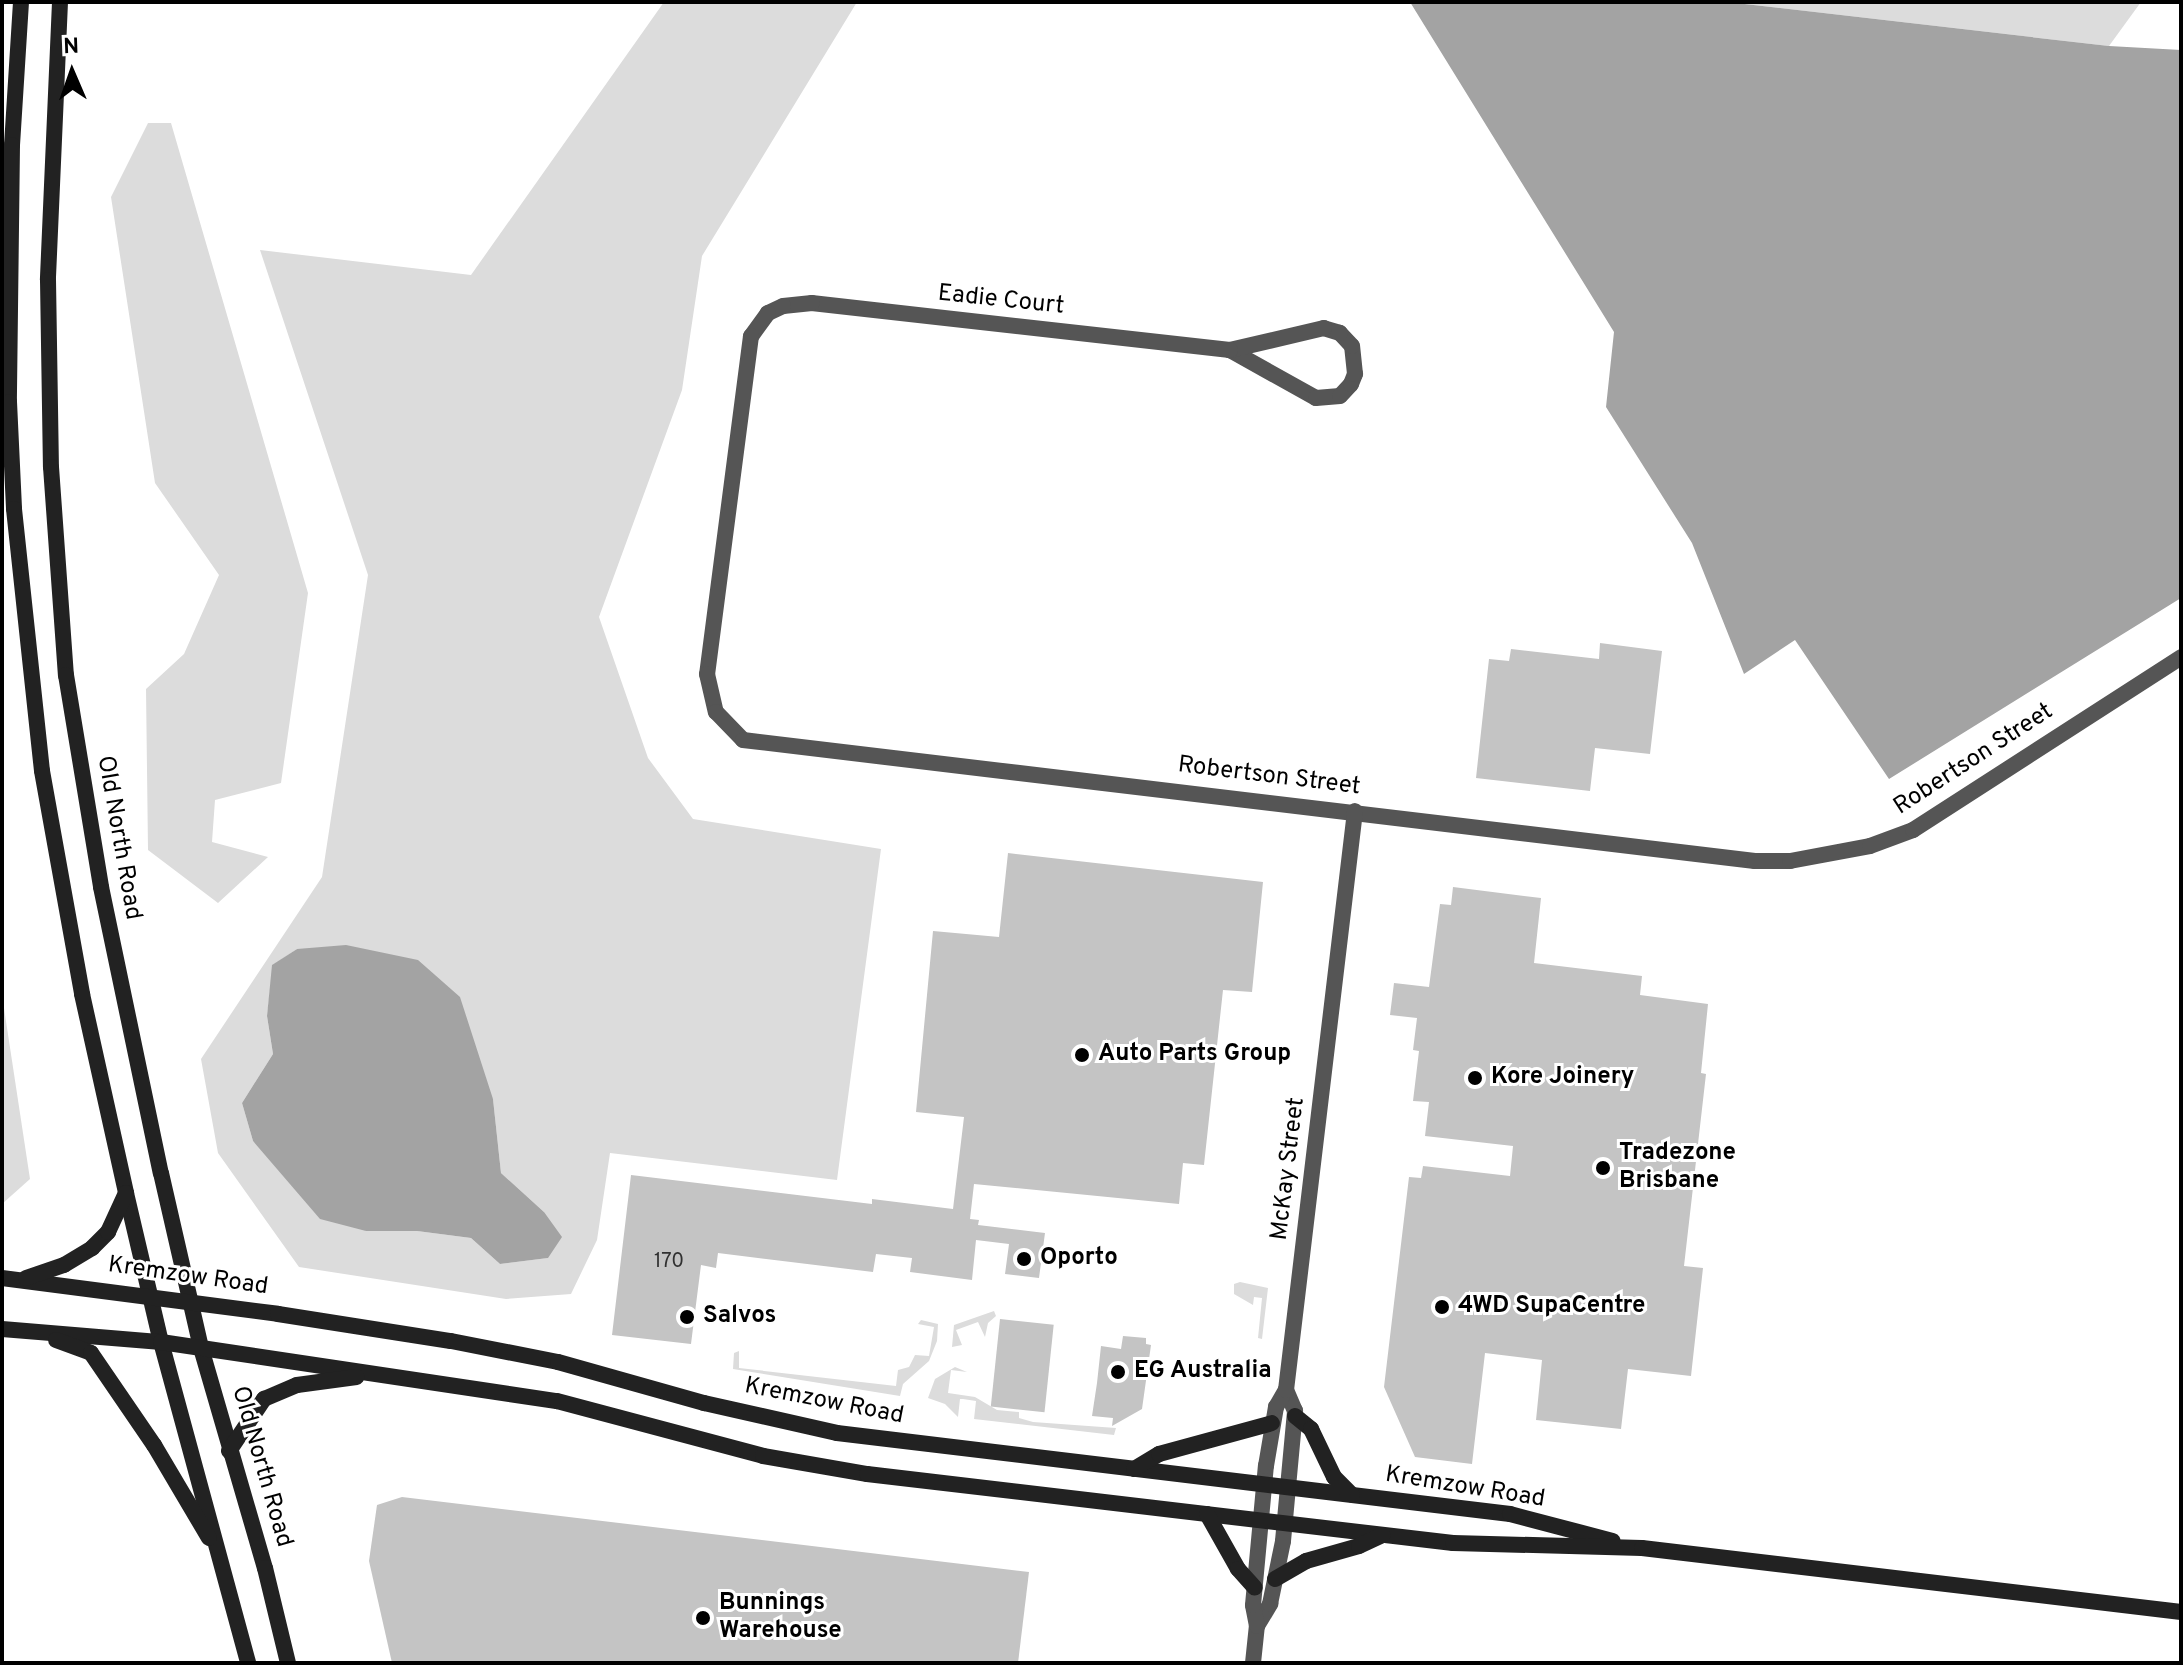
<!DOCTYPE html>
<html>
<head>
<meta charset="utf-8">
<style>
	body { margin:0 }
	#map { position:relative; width:2183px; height:1665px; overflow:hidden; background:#fff; font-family:Overpass,sans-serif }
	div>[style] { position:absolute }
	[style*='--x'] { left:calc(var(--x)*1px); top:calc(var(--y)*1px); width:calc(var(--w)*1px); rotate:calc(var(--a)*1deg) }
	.green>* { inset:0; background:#dcdcdc }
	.water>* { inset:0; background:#a3a3a3 }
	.building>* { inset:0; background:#c4c4c4; transform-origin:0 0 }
	.street>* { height:16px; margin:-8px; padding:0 8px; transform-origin:8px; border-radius:8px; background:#555 }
	.secondary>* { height:16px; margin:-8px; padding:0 8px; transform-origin:8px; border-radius:8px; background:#222 }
	.dots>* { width:22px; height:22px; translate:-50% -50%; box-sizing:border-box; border:4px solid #fff; border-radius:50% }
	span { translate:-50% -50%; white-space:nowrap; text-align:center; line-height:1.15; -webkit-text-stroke:6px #fff; paint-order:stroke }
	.number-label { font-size:20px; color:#313131 }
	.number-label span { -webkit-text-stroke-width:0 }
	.street-label { font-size:24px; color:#000 }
	.poi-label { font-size:24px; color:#000; font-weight:700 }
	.left { translate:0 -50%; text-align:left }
	.frame { position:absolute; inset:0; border:4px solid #000; pointer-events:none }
	.north { position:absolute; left:32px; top:32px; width:80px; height:80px; -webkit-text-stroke:6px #fff; paint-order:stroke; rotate:358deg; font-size:22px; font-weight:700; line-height:32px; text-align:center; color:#000 }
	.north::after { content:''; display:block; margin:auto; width:28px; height:36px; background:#000; clip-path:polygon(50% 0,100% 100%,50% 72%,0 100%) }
</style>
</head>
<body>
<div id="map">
	<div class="green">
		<div style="clip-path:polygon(evenodd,664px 2px,857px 2px,702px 256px,682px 390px,599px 617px,648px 758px,693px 819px,881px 849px,837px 1180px,610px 1153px,597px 1240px,571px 1294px,506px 1299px,299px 1267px,218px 1153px,201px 1059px,322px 877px,368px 575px,260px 250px,471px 275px,664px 2px,297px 949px,493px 1099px,501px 1173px,544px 1212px,548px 1258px,500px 1264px,471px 1238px,417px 1231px,366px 1231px,253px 1141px,242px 1103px,273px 1054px,267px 1016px,273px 965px,297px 949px)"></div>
		<div style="clip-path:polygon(1727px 2px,2141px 2px,2109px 46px)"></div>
		<div style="clip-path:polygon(148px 123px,171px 123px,308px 593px,281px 783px,215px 800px,212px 842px,268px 857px,218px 903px,148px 850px,146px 689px,184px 654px,219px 575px,155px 483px,111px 197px)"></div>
		<div style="clip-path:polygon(2px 995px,30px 1179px,2px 1204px)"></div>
		<div style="clip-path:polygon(1240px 1282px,1268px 1288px,1262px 1339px,1258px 1338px,1262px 1298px,1254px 1297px,1253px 1305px,1234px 1294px,1234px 1284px)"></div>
		<div style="clip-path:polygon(994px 1311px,996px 1316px,988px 1323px,985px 1337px,978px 1322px,956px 1330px,962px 1345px,952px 1347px,954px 1325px)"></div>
		<div style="clip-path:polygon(921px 1320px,938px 1324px,937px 1341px,929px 1361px,903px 1384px,900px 1396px,733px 1369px,734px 1353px,739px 1351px,739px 1368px,896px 1386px,898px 1370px,909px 1367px,915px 1355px,929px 1356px,934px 1327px,918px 1324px)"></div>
		<div style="clip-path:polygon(955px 1367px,967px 1372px,951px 1370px,948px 1393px,975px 1397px,997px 1410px,1019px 1412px,1019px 1418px,1033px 1422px,1116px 1428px,1114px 1435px,974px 1419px,976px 1401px,963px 1399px,960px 1399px,958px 1417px,945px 1404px,928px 1398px,935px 1379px)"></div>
	</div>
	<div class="water">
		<div style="clip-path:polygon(1410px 2px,1727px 2px,2109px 46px,2181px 50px,2181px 598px,1889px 779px,1795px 640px,1744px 674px,1692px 543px,1606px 407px,1614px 332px)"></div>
		<div style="clip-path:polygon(346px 945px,418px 960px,460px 997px,493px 1099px,501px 1173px,544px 1212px,562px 1237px,548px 1258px,500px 1264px,471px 1238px,417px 1231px,366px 1231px,320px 1219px,253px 1141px,242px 1103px,273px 1054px,267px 1016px,272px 965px,297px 949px)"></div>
	</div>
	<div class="building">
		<div style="clip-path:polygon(1600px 643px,1662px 651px,1650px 754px,1595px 748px,1590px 791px,1476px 778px,1489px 659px,1509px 661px,1511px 649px,1599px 659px)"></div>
		<div style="clip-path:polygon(1008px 853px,1263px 882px,1252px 992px,1223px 990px,1204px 1165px,1183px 1163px,1179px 1204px,974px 1184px,970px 1219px,979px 1220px,978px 1225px,1045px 1233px,1039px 1278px,1005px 1274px,1009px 1244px,976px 1240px,972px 1280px,910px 1272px,912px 1258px,876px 1254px,873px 1272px,718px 1253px,716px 1268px,701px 1265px,691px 1344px,612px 1335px,631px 1175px,872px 1204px,872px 1199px,953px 1209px,964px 1117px,916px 1112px,933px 931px,999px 937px)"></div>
		<div style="clip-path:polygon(1453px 887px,1541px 898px,1534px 963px,1642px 976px,1640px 995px,1708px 1004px,1701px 1073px,1706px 1074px,1684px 1266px,1703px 1268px,1691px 1376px,1628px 1369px,1621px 1429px,1536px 1420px,1542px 1360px,1485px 1353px,1472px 1464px,1415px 1457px,1384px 1387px,1409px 1177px,1421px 1178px,1423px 1166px,1510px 1176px,1513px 1146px,1425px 1136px,1429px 1102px,1413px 1101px,1419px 1051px,1413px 1050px,1417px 1018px,1390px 1015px,1394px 983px,1429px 987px,1440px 904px,1451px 905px)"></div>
		<div style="left:1000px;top:1319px;width:54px;height:88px;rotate:6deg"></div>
		<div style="clip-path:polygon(1123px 1336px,1146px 1338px,1146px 1344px,1151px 1345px,1142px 1409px,1112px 1426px,1113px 1418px,1092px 1416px,1097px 1383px,1101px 1346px,1121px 1349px)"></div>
		<div style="clip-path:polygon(402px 1497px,1029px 1572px,1018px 1663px,392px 1663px,369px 1561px,377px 1505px)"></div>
	</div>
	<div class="street">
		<div style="--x:1230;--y:350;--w:98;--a:29.2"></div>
		<div style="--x:1316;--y:398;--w:24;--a:-5"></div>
		<div style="--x:1340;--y:396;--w:16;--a:-47"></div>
		<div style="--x:1351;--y:384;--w:11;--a:-68"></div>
		<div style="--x:1355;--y:374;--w:28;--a:-96"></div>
		<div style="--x:1352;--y:346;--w:18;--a:-133"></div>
		<div style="--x:1340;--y:333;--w:17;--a:-163"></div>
		<div style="--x:1324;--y:328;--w:97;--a:166.8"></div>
		<div style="--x:1230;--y:350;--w:421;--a:-173.6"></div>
		<div style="--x:812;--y:303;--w:29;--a:174"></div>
		<div style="--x:783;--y:306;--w:17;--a:155"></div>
		<div style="--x:768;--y:313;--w:29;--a:126"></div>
		<div style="--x:751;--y:336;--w:341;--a:97.4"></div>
		<div style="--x:707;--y:674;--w:39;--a:77"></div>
		<div style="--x:716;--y:712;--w:39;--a:46"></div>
		<div style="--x:743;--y:740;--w:1019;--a:6.82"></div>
		<div style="--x:1755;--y:861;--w:35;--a:0"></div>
		<div style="--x:1790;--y:861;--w:81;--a:-10.6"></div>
		<div style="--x:1870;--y:846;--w:46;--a:-20.4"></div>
		<div style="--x:1913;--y:830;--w:319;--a:-32.8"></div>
		<div style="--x:1257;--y:1626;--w:26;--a:-59"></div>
		<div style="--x:1270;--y:1604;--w:64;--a:-78.3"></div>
		<div style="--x:1283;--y:1541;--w:131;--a:-84.7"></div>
		<div style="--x:1295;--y:1411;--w:23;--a:-113"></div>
		<div style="--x:1253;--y:1663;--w:37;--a:-84"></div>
		<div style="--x:1257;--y:1626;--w:21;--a:-101"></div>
		<div style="--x:1253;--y:1605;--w:140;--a:-84.7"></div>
		<div style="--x:1266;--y:1466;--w:60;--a:-80.4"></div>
		<div style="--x:1276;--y:1407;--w:20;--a:-60"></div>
		<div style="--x:1286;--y:1390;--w:583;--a:-83.2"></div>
	</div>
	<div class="secondary">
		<div style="--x:21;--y:2;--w:143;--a:93.6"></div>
		<div style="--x:12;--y:145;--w:257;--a:90.7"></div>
		<div style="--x:9;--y:402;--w:107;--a:87.3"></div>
		<div style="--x:14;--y:509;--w:263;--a:83.9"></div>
		<div style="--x:42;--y:771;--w:227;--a:79.8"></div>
		<div style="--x:82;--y:994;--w:204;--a:77.5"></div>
		<div style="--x:126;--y:1193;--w:153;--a:76.8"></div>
		<div style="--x:161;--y:1342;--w:333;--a:74.8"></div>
		<div style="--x:60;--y:2;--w:278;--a:92.5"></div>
		<div style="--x:48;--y:280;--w:187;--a:89.1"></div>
		<div style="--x:51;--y:467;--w:209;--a:85.9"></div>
		<div style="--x:66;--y:675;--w:215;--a:80.6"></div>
		<div style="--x:101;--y:887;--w:292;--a:78.2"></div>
		<div style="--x:161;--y:1173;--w:180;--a:77.1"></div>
		<div style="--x:201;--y:1348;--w:229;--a:73.8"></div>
		<div style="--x:265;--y:1568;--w:98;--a:76.4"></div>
		<div style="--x:2;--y:1278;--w:278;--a:7.4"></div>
		<div style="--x:278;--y:1314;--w:175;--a:8.9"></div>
		<div style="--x:451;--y:1341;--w:109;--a:11.1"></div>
		<div style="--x:558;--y:1362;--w:152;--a:15.7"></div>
		<div style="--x:704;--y:1403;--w:136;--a:12.7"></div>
		<div style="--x:837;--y:1433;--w:678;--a:6.86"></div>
		<div style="--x:1510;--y:1514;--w:106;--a:14.7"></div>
		<div style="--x:26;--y:1278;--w:40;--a:-18.9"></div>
		<div style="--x:64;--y:1265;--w:33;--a:-31"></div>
		<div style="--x:92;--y:1248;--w:23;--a:-45"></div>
		<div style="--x:108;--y:1232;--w:43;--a:-65.2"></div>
		<div style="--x:2;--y:1329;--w:160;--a:4.7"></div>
		<div style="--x:161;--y:1342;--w:400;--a:8.5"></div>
		<div style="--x:557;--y:1401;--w:213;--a:14.9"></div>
		<div style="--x:763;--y:1456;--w:106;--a:9.8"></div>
		<div style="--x:867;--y:1474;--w:590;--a:6.72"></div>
		<div style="--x:1453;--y:1543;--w:189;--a:1.5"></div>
		<div style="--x:1642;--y:1548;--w:543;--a:6.77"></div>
		<div style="--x:56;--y:1340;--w:37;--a:20"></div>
		<div style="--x:91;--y:1353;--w:112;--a:55.6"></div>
		<div style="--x:154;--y:1445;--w:108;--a:59.4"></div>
		<div style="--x:1295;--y:1416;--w:21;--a:39"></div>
		<div style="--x:1311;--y:1429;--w:53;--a:64.4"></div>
		<div style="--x:1334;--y:1477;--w:25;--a:45"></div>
		<div style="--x:229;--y:1451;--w:63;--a:-56.1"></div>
		<div style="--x:264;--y:1399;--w:36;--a:-23"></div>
		<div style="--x:297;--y:1385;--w:60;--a:-7.7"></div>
		<div style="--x:1134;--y:1469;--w:29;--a:-31"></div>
		<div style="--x:1159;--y:1454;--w:117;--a:-15.3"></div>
		<div style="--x:1207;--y:1514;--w:63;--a:60.6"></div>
		<div style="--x:1238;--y:1569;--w:25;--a:48"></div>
		<div style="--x:1275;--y:1579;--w:36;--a:-30"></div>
		<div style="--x:1306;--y:1561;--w:55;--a:-15.8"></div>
		<div style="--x:1359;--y:1546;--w:26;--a:-25"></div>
	</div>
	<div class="dots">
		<div style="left:1082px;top:1055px;background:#000"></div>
		<div style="left:1475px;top:1078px;background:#000"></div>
		<div style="left:1603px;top:1168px;background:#000"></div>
		<div style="left:1024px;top:1259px;background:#000"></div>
		<div style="left:1442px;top:1307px;background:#000"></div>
		<div style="left:687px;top:1317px;background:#000"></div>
		<div style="left:1118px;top:1372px;background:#000"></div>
		<div style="left:703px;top:1618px;background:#000"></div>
	</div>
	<div class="number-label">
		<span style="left:669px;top:1262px">170</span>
	</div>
	<div class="street-label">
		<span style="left:1001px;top:301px;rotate:6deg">Eadie Court</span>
		<span style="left:1974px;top:760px;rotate:-33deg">Robertson Street</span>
		<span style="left:1269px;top:777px;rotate:7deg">Robertson Street</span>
		<span style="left:118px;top:838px;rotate:80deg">Old North Road</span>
		<span style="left:1289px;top:1169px;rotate:-83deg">McKay Street</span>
		<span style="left:188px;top:1277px;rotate:8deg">Kremzow Road</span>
		<span style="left:824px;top:1402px;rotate:11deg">Kremzow Road</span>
		<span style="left:261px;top:1467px;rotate:74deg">Old North Road</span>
		<span style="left:1465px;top:1488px;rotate:9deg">Kremzow Road</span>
	</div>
	<div class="poi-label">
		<span class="left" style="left:1098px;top:1055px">Auto Parts Group</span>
		<span class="left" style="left:1491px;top:1078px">Kore Joinery</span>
		<span class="left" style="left:1619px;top:1168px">Tradezone<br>Brisbane</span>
		<span class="left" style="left:1040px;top:1259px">Oporto</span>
		<span class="left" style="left:1458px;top:1307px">4WD SupaCentre</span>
		<span class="left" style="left:703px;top:1317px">Salvos</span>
		<span class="left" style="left:1134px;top:1372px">EG Australia</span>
		<span class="left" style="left:719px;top:1618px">Bunnings<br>Warehouse</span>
	</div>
	<div class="frame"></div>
	<div class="north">N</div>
</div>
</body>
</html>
